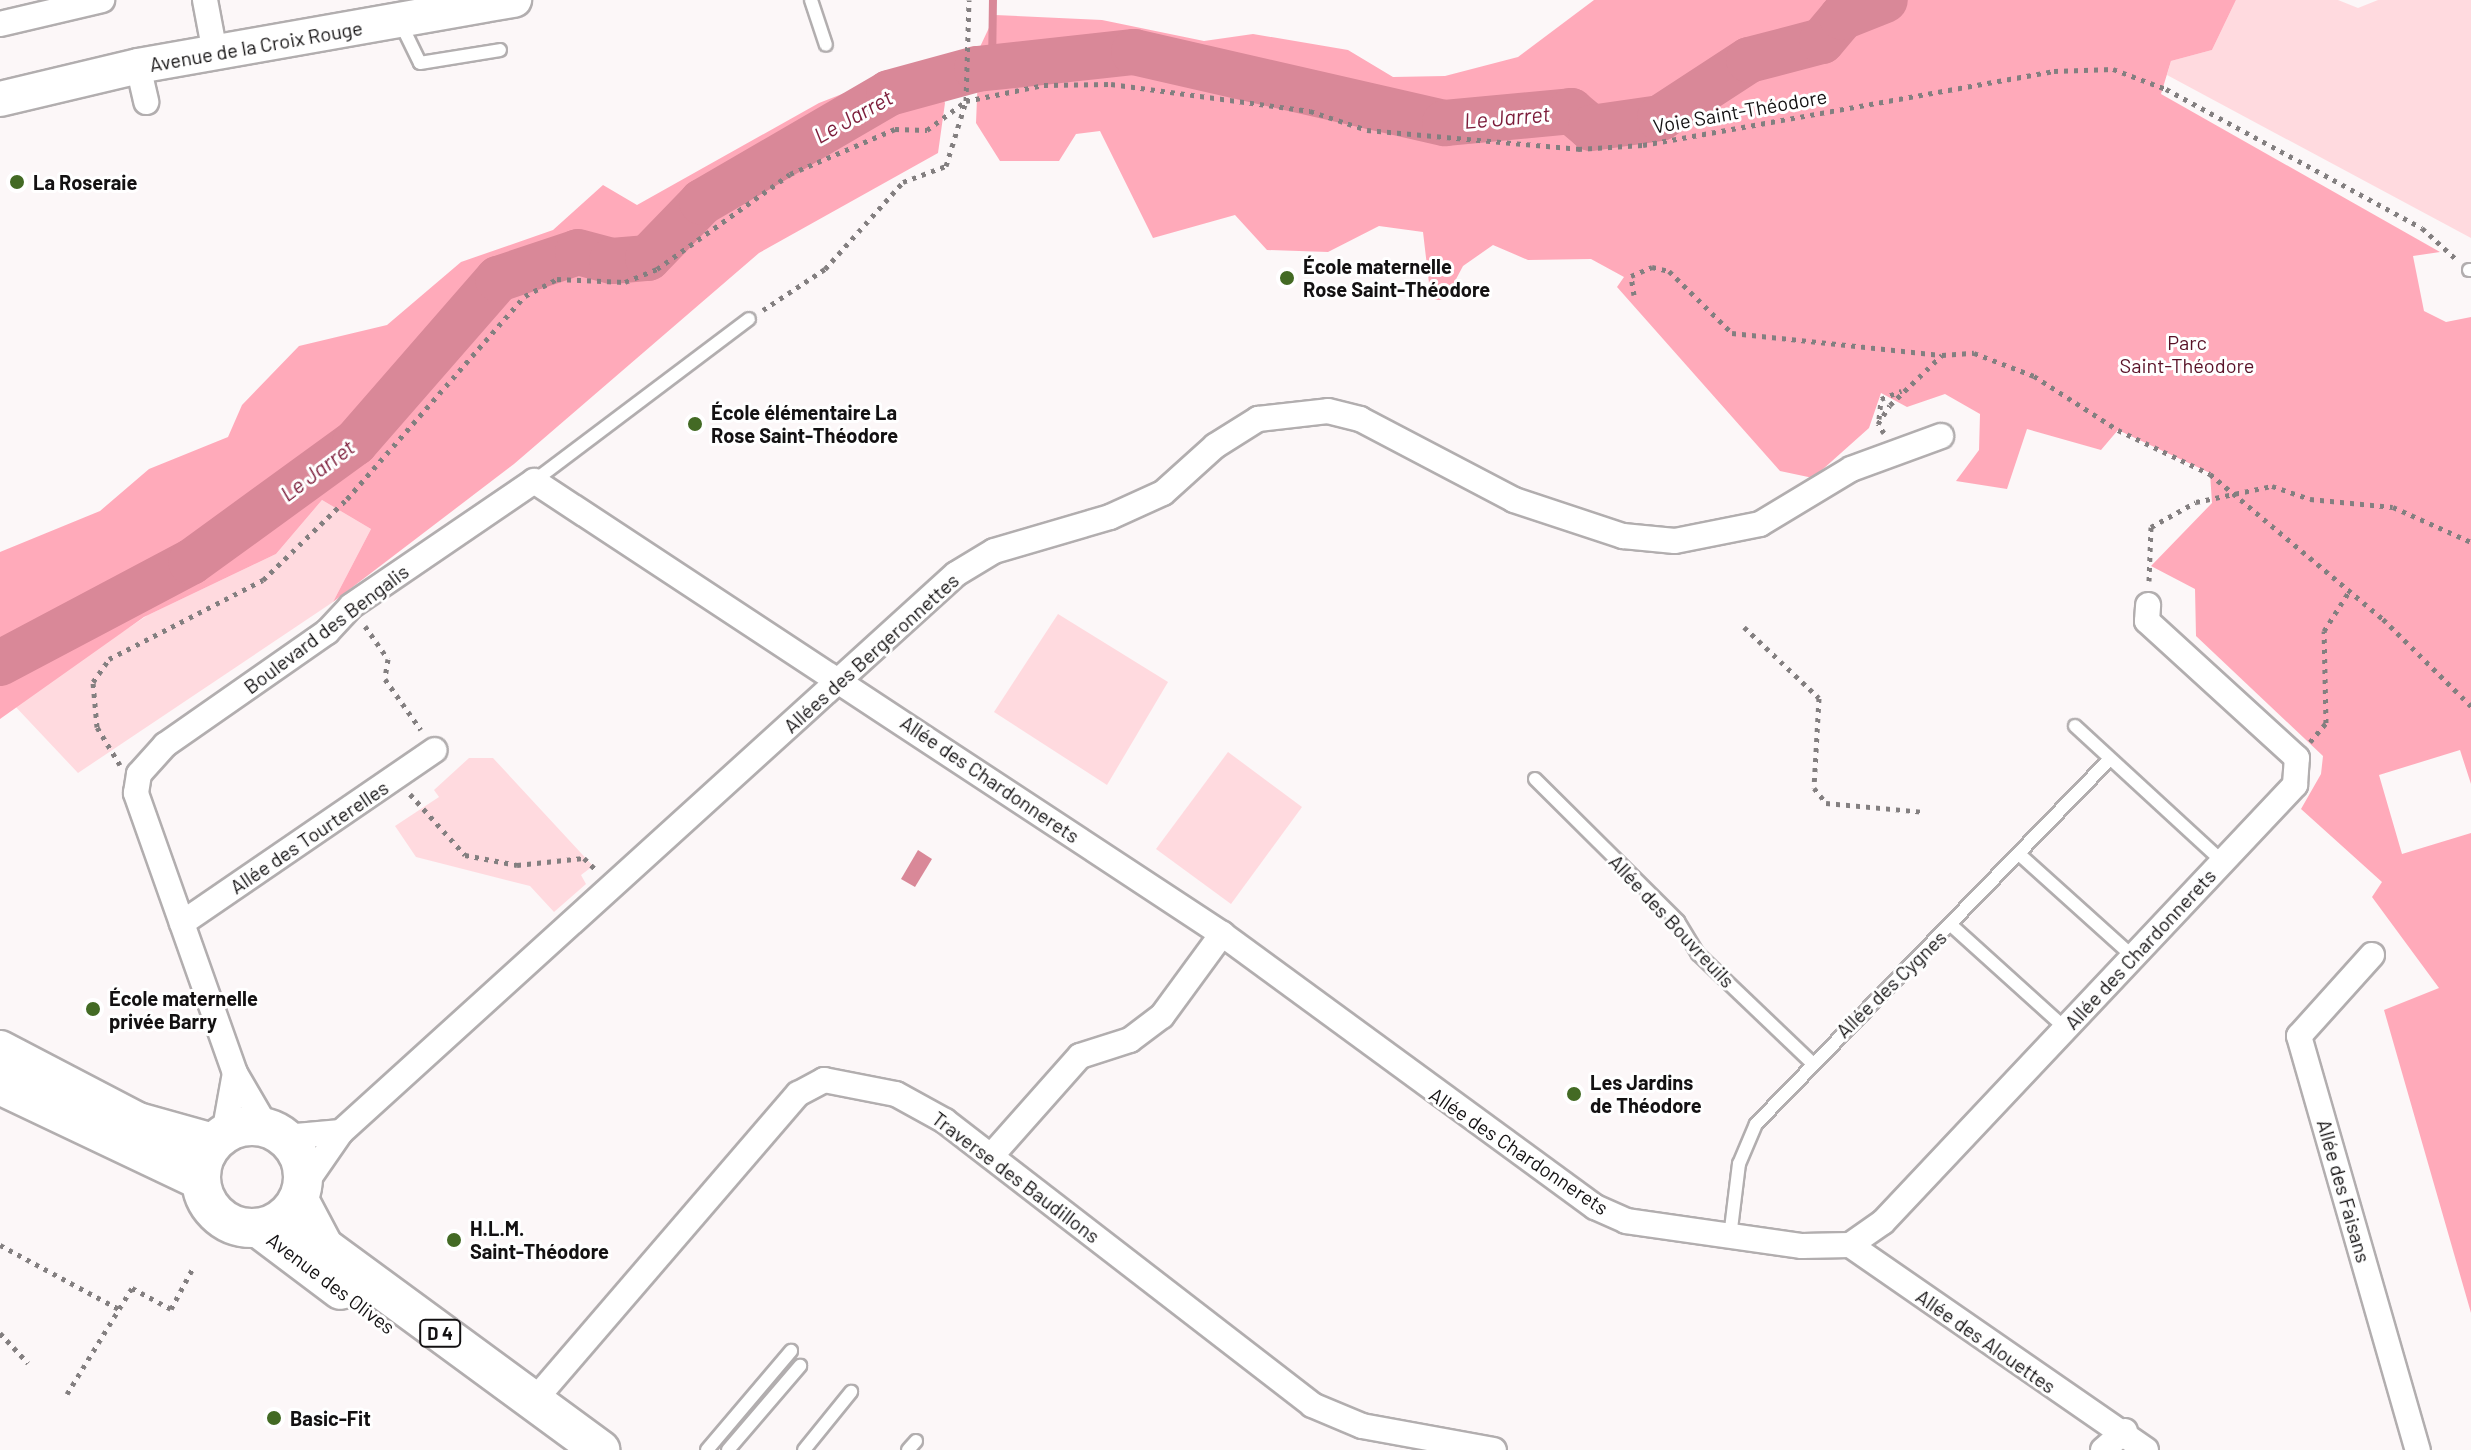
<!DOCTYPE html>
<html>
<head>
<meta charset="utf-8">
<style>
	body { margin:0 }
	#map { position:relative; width:2471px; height:1450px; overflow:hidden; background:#fcf7f8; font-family:Barlow,sans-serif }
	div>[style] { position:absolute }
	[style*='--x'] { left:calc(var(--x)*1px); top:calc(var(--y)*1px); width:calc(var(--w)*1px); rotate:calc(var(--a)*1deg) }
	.green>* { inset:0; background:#ffdadf }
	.forest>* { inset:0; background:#ffaaba }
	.water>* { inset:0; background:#d98898 }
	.stream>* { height:8px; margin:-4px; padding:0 4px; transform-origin:4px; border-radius:4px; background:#d98898 }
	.river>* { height:46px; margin:-23px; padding:0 23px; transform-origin:23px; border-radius:23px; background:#d98898 }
	.path>* { height:5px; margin-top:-2.5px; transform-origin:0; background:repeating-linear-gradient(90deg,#837f80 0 4px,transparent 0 10px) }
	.roads { filter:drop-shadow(2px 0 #b2aeaf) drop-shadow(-2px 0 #b2aeaf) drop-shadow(0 2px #b2aeaf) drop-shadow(0 -2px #b2aeaf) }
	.lane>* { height:12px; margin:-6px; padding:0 6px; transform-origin:6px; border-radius:6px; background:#fff }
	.street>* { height:24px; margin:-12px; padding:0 12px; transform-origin:12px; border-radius:12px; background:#fff }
	.secondary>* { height:34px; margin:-17px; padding:0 17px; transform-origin:17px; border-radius:17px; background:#fff }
	.primary>* { height:38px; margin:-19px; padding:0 19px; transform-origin:19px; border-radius:19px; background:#fff }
	.primary>.ring { margin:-19px; padding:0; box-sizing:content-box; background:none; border:38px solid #fff; border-radius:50% }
	.dots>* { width:22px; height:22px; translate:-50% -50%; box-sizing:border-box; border:4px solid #fff; border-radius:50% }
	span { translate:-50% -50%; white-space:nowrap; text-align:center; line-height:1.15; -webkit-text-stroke:6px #fff; paint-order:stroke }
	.shield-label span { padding:2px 6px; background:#fff; border:2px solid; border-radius:6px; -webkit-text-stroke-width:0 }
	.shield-label { font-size:18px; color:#131112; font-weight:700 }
	.street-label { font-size:20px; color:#131112 }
	.poi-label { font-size:20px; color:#131112; font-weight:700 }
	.left { translate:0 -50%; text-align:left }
	.park-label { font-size:20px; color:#591127 }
	.water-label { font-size:22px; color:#7c1c3a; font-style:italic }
</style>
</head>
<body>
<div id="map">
	<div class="green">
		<div style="clip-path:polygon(2236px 0,2338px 0,2358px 8px,2378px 0,2471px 0,2471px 238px,2167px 75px,2171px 61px,2212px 50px)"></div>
		<div style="clip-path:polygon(322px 500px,371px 529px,333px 602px,78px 773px,13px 704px,148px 615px,276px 554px)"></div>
		<div style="clip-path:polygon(1058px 614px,1168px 682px,1107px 785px,994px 712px)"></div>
		<div style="clip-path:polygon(1228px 752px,1302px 807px,1231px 904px,1156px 849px)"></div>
		<div style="clip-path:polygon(469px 758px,493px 758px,593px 866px,581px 875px,586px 884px,554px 912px,530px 886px,416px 857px,395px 826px,439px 797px,434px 790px)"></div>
	</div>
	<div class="forest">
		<div style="clip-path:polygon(1594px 0,2236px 0,2212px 50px,2171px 61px,2161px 94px,2440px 252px,2413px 256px,2424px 311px,2446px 322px,2471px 317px,2471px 784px,2460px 750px,2379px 775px,2402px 854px,2471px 833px,2471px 1313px,2384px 1010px,2439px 988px,2372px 897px,2382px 882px,2301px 809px,2321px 774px,2323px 756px,2196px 636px,2195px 589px,2151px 566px,2212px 503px,2210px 473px,2118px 430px,2101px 450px,2027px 429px,2007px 489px,1956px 481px,1979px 450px,1980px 414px,1945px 394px,1907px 407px,1881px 393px,1869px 428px,1813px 478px,1780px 471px,1617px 287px,1624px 277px,1591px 259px,1528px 260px,1493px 245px,1463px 266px,1445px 300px,1431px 300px,1423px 232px,1379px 226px,1328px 252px,1267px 250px,1235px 215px,1153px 238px,1100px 131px,1076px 134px,1059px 161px,1000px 161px,976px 123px,979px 49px,995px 15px,1102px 20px,1204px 41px,1253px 34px,1348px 50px,1393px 77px,1445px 76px,1518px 57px)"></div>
		<div style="clip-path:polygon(929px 60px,945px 103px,938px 153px,759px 253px,514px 464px,333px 602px,371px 529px,322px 500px,276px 554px,144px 617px,0 719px,0 552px,100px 511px,149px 469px,228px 437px,242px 405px,299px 346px,387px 325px,461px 262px,553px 230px,603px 185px,637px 205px,819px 103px)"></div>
	</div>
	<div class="water">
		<div style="clip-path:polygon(918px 850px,932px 859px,915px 887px,901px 879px)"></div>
	</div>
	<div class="stream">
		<div style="--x:992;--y:69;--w:69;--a:-89.2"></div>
	</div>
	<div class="river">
		<div style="--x:0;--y:663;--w:216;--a:-27.9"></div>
		<div style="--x:191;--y:562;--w:203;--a:-36"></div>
		<div style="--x:355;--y:443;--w:218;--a:-48.9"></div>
		<div style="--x:498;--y:279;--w:84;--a:-18.6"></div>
		<div style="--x:578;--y:252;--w:35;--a:15"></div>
		<div style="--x:612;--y:261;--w:36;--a:-5"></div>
		<div style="--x:648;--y:258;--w:78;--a:-46"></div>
		<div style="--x:702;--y:202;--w:216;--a:-30.2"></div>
		<div style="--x:889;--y:93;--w:91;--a:-15.3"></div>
		<div style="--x:977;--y:69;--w:158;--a:-6.2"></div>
		<div style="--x:1134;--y:52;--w:319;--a:12.9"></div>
		<div style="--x:1445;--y:123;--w:127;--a:-5.4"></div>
		<div style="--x:1571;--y:111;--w:26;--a:40"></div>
		<div style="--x:1591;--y:128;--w:70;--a:-8.2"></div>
		<div style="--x:1660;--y:118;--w:106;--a:-33.1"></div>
		<div style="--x:1749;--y:60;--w:75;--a:-14.6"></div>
		<div style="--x:1822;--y:41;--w:31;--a:-50"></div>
		<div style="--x:1842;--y:17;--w:46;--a:-21.6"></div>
	</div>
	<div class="path">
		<div style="--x:966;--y:101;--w:80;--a:-11.6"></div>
		<div style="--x:1044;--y:85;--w:67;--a:-0.9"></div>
		<div style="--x:1111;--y:84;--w:201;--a:7.7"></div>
		<div style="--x:1310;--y:111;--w:60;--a:18.4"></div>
		<div style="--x:1367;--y:130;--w:212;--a:5.1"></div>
		<div style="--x:1578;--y:149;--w:65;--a:-3.5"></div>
		<div style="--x:1643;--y:145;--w:418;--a:-10.2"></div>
		<div style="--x:2054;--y:71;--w:59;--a:-1.9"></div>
		<div style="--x:2113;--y:69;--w:57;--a:20.7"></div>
		<div style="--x:2166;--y:89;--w:291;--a:28.5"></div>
		<div style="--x:2422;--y:228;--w:46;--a:42.4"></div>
		<div style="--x:1634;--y:295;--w:19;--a:-99"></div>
		<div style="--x:1631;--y:276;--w:23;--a:-23"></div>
		<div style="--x:1652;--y:267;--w:17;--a:13"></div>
		<div style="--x:1669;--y:271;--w:88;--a:44.5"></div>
		<div style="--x:1732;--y:333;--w:210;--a:6"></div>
		<div style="--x:763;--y:310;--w:74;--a:-33.5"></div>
		<div style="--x:825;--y:269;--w:117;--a:-48.1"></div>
		<div style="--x:903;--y:182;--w:46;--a:-20.4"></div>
		<div style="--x:946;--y:166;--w:68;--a:-72.9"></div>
		<div style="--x:966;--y:101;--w:101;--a:-88.3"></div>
		<div style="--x:1879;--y:419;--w:20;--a:-84"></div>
		<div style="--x:1881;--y:399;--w:22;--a:-22"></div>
		<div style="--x:1884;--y:433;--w:11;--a:-124"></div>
		<div style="--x:1878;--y:424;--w:22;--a:-58"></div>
		<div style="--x:1890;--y:405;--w:72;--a:-43.9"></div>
		<div style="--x:1942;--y:355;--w:32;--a:-4"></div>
		<div style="--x:1974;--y:353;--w:64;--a:21"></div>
		<div style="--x:2034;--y:376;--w:100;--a:32.7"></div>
		<div style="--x:2118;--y:430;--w:102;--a:25.6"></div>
		<div style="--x:2210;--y:474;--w:226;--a:40"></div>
		<div style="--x:2383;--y:619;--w:124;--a:44.7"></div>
		<div style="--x:2149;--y:581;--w:54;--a:-87.9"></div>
		<div style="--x:2151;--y:527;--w:51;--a:-29.1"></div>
		<div style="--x:2196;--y:502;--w:78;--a:-11.9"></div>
		<div style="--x:2272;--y:486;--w:40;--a:18.9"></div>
		<div style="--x:2310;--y:499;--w:83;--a:5.5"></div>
		<div style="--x:2393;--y:507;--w:85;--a:24.2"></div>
		<div style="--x:365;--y:626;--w:40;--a:55.1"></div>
		<div style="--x:388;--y:659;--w:20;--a:99"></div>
		<div style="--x:385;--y:679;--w:62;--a:54.8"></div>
		<div style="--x:1744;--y:627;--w:103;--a:43.4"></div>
		<div style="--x:1819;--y:698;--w:90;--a:93.2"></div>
		<div style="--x:1814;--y:788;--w:19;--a:51"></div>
		<div style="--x:1826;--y:803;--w:98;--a:5.2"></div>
		<div style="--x:2310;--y:742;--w:25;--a:-50"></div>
		<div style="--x:2326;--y:723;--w:92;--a:-91.2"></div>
		<div style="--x:2324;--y:631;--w:49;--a:-57.6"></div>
		<div style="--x:120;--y:765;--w:44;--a:-121.2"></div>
		<div style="--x:97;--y:727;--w:45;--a:-95.1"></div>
		<div style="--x:93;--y:682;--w:28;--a:-55"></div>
		<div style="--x:109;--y:659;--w:173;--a:-27.2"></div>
		<div style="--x:263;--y:580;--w:117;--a:-44"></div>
		<div style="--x:347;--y:499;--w:270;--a:-48.8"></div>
		<div style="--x:525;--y:296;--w:36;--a:-28"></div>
		<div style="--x:557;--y:279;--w:68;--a:2.5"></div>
		<div style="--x:625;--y:282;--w:35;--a:-22"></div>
		<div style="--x:657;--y:269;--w:163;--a:-35.5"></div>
		<div style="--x:790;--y:174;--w:114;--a:-23.2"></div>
		<div style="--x:895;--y:129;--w:32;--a:2"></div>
		<div style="--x:927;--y:130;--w:49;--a:-36.6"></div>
		<div style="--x:410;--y:794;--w:82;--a:48"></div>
		<div style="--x:465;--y:855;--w:53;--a:10.9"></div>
		<div style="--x:517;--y:865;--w:67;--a:-6"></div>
		<div style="--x:584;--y:858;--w:16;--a:45"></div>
		<div style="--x:0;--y:1245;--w:135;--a:28.3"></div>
		<div style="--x:0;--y:1333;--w:41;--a:47"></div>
		<div style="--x:67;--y:1394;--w:124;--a:-58.5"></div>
		<div style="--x:132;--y:1288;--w:44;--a:28.3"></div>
		<div style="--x:171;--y:1309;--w:47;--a:-61.8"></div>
	</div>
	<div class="roads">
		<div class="lane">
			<div style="--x:811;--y:0;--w:47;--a:71.6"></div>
			<div style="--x:401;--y:24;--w:43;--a:64"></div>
			<div style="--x:420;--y:63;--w:81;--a:-9.2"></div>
			<div style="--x:2469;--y:270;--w:2;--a:0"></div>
			<div style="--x:534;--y:481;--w:269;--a:-37"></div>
			<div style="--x:2075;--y:726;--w:200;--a:42.6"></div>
			<div style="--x:1535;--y:779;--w:202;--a:44.8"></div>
			<div style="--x:1678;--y:921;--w:39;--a:59"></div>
			<div style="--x:1698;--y:954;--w:156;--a:43.7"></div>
			<div style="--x:2019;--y:854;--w:151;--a:42"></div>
			<div style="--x:1951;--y:925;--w:155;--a:42.1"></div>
			<div style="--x:1730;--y:1237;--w:74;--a:-83"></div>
			<div style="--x:1739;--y:1164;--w:43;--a:-67"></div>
			<div style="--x:1756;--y:1124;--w:507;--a:-45.88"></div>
			<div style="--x:707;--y:1450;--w:130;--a:-49.7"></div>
			<div style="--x:728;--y:1450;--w:111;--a:-49.4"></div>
			<div style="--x:804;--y:1450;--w:75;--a:-51"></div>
			<div style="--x:908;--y:1450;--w:12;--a:-48"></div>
		</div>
		<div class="street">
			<div style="--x:205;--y:0;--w:54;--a:79.3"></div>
			<div style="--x:0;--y:24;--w:105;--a:-13.2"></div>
			<div style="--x:138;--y:66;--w:37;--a:77"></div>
			<div style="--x:182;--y:923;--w:306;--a:-34.4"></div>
			<div style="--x:2372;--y:955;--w:109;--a:132"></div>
			<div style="--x:2299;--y:1036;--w:431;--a:74"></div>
			<div style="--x:267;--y:1128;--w:64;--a:-120.2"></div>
			<div style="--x:235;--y:1073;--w:297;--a:-109.5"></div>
			<div style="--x:136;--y:793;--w:19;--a:-81"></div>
			<div style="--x:139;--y:774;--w:39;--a:-48"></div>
			<div style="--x:165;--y:745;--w:198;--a:-34.9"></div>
			<div style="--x:327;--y:632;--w:35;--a:-47"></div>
			<div style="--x:351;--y:606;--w:222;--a:-34.3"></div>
			<div style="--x:534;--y:481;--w:824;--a:33.36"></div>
			<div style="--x:1222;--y:934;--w:462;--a:36.2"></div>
			<div style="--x:1595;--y:1207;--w:34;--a:24"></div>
			<div style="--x:1626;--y:1221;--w:178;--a:8.1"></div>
			<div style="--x:1802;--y:1246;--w:48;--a:-1.2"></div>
			<div style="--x:1850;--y:1245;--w:40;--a:-34.9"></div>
			<div style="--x:1883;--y:1222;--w:601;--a:-46.69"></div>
			<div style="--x:2295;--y:785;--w:27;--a:-86"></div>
			<div style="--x:2297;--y:758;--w:203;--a:-137.6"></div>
			<div style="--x:2147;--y:621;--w:16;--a:-86"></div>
			<div style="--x:224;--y:1134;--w:62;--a:-79.8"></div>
			<div style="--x:285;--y:1137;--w:56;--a:-5.1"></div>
			<div style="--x:992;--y:1155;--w:132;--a:-48.4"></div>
			<div style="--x:1080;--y:1056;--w:52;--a:-17.7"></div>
			<div style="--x:1130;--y:1040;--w:40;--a:-37"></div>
			<div style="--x:1162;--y:1016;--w:102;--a:-53.8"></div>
			<div style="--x:303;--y:1187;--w:67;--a:-55.4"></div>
			<div style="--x:341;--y:1132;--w:830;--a:-42.22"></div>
			<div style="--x:956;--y:574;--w:44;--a:-31.2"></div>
			<div style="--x:994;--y:551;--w:121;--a:-16.3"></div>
			<div style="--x:1110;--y:517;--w:58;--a:-24.4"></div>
			<div style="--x:1163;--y:493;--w:70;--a:-42.1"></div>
			<div style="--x:1215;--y:446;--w:51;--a:-32.1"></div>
			<div style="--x:1258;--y:419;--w:70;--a:-6.5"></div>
			<div style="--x:1328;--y:411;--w:33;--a:14"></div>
			<div style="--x:1360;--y:419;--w:174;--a:27.7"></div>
			<div style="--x:1514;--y:500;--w:115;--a:18.3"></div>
			<div style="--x:1623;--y:536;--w:52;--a:5.5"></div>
			<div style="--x:1675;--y:541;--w:87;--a:-11.3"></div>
			<div style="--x:1760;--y:524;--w:106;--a:-31.1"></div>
			<div style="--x:1851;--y:469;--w:96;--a:-20.1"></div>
			<div style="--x:1850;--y:1245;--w:360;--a:34.7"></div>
			<div style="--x:532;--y:1403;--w:408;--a:-49.3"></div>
			<div style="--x:798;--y:1094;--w:30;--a:-28"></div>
			<div style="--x:824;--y:1080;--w:73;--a:11"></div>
			<div style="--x:896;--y:1094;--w:56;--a:28.9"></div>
			<div style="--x:945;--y:1121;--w:464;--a:37.7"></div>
			<div style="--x:1312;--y:1405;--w:54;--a:22.8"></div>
			<div style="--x:1362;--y:1426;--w:134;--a:10.3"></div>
			<div style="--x:2103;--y:1450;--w:29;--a:-41"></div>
		</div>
		<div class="secondary">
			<div style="--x:0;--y:99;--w:142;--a:-13.4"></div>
			<div style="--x:138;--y:66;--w:382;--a:-10"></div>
		</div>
		<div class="primary">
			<div style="--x:0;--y:1050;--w:156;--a:27.6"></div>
			<div style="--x:138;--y:1122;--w:78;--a:15.6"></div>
			<div style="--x:0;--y:1085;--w:221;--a:25.4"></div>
			<div class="ring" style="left:201px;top:1126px;width:64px;height:64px"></div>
			<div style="--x:299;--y:1200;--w:53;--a:62"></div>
			<div style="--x:324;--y:1247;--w:343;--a:36.3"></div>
			<div style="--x:260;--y:1229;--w:101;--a:37"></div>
		</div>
	</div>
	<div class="dots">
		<div style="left:17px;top:182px;background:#436a24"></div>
		<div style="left:1287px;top:278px;background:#436a24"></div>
		<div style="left:695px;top:424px;background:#436a24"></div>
		<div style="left:93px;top:1009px;background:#436a24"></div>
		<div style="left:1574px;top:1094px;background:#436a24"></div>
		<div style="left:454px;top:1240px;background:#436a24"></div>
		<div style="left:274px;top:1418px;background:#436a24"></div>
	</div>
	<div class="shield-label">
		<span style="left:440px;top:1333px">D 4</span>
	</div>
	<div class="street-label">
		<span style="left:256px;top:46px;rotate:-10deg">Avenue de la Croix Rouge</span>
		<span style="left:1740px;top:111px;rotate:-10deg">Voie Saint-Théodore</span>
		<span style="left:326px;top:629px;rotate:-37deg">Boulevard des Bengalis</span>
		<span style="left:871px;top:653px;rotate:-42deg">Allées des Bergeronnettes</span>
		<span style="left:990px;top:779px;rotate:34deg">Allée des Chardonnerets</span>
		<span style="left:309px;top:837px;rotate:-34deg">Allée des Tourterelles</span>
		<span style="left:1672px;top:921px;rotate:47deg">Allée des Bouvreuils</span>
		<span style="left:2140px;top:949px;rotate:-47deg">Allée des Chardonnerets</span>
		<span style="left:1891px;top:984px;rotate:-44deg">Allée des Cygnes</span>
		<span style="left:1519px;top:1151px;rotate:34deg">Allée des Chardonnerets</span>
		<span style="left:1016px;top:1177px;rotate:37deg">Traverse des Baudillons</span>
		<span style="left:2344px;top:1191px;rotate:74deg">Allée des Faisans</span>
		<span style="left:331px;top:1283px;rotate:37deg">Avenue des Olives</span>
		<span style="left:1986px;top:1341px;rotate:35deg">Allée des Alouettes</span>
	</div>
	<div class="poi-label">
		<span class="left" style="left:33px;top:182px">La Roseraie</span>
		<span class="left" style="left:1303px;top:278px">École maternelle<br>Rose Saint-Théodore</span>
		<span class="left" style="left:711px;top:424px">École élémentaire La<br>Rose Saint-Théodore</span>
		<span class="left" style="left:109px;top:1010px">École maternelle<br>privée Barry</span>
		<span class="left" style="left:1590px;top:1094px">Les Jardins<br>de Théodore</span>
		<span class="left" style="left:470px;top:1240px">H.L.M.<br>Saint-Théodore</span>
		<span class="left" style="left:290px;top:1418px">Basic-Fit</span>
	</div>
	<div class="park-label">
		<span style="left:2187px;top:354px">Parc<br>Saint-Théodore</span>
	</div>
	<div class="water-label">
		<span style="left:853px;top:116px;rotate:-29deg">Le Jarret</span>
		<span style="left:1507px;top:117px;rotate:-5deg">Le Jarret</span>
		<span style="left:317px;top:470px;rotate:-37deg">Le Jarret</span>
	</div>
</div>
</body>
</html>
